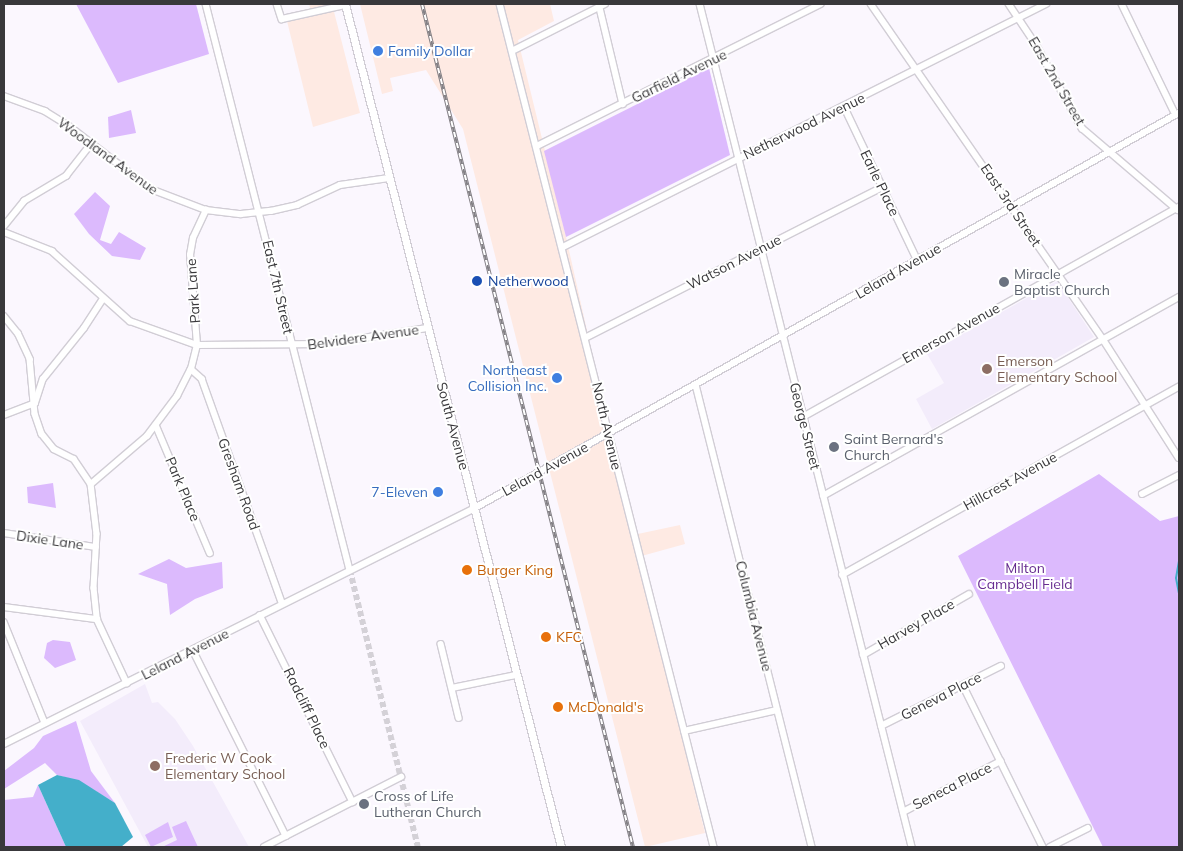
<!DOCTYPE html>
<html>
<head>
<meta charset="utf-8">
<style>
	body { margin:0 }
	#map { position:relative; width:1183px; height:851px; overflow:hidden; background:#fbf7fe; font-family:Mulish,sans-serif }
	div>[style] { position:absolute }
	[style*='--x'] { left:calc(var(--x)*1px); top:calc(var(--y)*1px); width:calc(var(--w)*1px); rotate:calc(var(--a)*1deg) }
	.built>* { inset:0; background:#f3ecfb }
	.industrial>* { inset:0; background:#feeae3 }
	.green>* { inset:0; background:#dcbafd }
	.water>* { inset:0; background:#44afca }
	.stream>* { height:2px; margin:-1px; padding:0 1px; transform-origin:1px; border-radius:1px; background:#44afca }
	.minor-tunnel>* { height:5.5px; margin-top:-2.75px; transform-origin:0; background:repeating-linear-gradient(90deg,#d4d1d7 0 5.5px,transparent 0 8.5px) }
	.roads { filter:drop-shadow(1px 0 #d1cdd5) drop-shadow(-1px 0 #d1cdd5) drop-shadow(0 1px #d1cdd5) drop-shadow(0 -1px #d1cdd5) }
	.minor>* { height:5.5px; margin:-2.75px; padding:0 2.75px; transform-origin:2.75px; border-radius:2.75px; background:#fff }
	.major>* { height:7px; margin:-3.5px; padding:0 3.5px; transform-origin:3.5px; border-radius:3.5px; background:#fff }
	.rail>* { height:4px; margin-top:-2px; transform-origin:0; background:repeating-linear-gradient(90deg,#fff 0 5.5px,#838085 0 11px); box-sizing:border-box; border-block:1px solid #838085 }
	.dots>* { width:14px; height:14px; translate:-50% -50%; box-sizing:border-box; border:2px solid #fff; border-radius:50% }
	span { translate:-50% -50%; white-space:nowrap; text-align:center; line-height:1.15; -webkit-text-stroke:4px #fff; paint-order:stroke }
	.shop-label { font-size:14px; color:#366cbe }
	.left { translate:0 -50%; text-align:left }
	.right { translate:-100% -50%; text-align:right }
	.street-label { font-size:14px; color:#39383b }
	.worship-label { font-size:14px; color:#5b616d }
	.transit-label { font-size:14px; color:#164399 }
	.education-label { font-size:14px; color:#785e54 }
	.park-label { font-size:14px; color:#672d90 }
	.food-label { font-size:14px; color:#c56008 }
	.frame { position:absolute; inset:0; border:5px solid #39383b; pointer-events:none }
</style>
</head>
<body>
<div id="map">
	<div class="built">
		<div style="clip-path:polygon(1057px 281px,1094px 337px,932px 429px,916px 399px,944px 383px,927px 354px)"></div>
		<div style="clip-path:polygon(145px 684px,152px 703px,158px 702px,175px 719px,193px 746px,249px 847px,148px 847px,80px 721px)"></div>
	</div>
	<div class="industrial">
		<div style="clip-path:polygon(309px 4px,332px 4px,360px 113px,313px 127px,286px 17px,311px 11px)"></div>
		<div style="clip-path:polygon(360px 4px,550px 4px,554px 21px,518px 40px,566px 237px,633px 535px,680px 525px,685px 544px,638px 557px,705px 833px,645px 847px,463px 129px,426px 70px,390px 78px,393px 91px,382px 94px)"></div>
	</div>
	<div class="green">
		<div style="clip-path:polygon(76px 4px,196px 4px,209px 54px,118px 83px)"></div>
		<div style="clip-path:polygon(709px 68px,730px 155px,566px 237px,544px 151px)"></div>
		<div style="clip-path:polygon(131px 110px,136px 133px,109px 138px,108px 117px)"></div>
		<div style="clip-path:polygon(95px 192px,110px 206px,100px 240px,111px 244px,119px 232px,146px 248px,140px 260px,112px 256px,89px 234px,74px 214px)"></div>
		<div style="clip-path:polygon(1099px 474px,1160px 521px,1179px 516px,1179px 847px,1103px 847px,958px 556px)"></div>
		<div style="clip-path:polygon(53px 483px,56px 508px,28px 503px,27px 487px)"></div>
		<div style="clip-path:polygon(169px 559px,186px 568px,222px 562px,223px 588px,195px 599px,170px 615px,167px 584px,138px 574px)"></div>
		<div style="clip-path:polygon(53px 640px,70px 642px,76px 660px,55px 668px,44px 658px,47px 643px)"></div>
		<div style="clip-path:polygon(76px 721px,91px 771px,115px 803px,79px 781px,57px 775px,45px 763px,4px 789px,4px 771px,34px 748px,43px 736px)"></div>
		<div style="clip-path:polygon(38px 785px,66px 847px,4px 847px,4px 800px,33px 797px)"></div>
		<div style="clip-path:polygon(186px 821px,198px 847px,162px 847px,177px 840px,172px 827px)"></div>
		<div style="clip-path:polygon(168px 822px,173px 837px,151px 847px,145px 835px)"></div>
	</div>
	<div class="water">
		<div style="clip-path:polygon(57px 775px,79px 780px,115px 803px,133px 837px,121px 847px,66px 847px,38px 785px)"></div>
	</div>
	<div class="stream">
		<div style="--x:1179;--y:561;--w:17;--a:100"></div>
		<div style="--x:1176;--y:578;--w:15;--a:79"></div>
	</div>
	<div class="minor-tunnel">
		<div style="--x:350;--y:570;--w:285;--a:76.2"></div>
	</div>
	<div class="roads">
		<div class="minor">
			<div style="--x:206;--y:4;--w:584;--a:75.73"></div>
			<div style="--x:277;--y:4;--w:16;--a:72"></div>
			<div style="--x:282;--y:19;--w:65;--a:-12.5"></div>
			<div style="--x:500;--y:4;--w:870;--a:75.76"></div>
			<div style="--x:599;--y:4;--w:103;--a:76.5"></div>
			<div style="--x:700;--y:4;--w:869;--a:75.88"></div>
			<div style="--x:871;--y:4;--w:407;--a:55.3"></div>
			<div style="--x:1103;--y:339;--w:141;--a:57.4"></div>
			<div style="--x:1009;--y:4;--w:50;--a:56.3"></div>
			<div style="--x:1037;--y:46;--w:94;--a:61.2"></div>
			<div style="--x:1082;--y:128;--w:126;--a:40.5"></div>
			<div style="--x:1122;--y:4;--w:123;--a:64.1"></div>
			<div style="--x:512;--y:51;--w:104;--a:-26.8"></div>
			<div style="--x:4;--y:96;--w:44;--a:20.1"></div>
			<div style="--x:45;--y:111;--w:28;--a:32"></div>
			<div style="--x:69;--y:126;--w:103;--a:37.5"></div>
			<div style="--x:151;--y:189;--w:59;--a:20.9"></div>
			<div style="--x:206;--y:210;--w:35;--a:7"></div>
			<div style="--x:241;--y:214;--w:30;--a:-6"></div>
			<div style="--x:271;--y:211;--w:27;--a:-13"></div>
			<div style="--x:297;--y:205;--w:47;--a:-24.9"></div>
			<div style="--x:340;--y:185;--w:49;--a:-8.1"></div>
			<div style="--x:844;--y:106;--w:170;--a:64.5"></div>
			<div style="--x:537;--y:146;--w:317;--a:-26.6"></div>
			<div style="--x:4;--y:226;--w:32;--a:-51"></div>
			<div style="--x:24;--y:201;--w:49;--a:-30.8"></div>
			<div style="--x:66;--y:176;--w:39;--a:-52"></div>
			<div style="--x:4;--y:232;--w:52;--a:21.6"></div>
			<div style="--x:52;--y:251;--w:105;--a:41.9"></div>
			<div style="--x:130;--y:321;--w:71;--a:19.7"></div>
			<div style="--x:197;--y:345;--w:127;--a:-0.5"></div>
			<div style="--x:324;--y:344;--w:104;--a:-8.8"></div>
			<div style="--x:563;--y:247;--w:541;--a:-26.71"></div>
			<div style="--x:4;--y:316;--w:22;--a:51"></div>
			<div style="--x:18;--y:333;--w:29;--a:65"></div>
			<div style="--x:30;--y:359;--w:55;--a:84.8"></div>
			<div style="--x:35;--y:414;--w:21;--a:71"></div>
			<div style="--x:42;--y:434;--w:19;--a:51"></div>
			<div style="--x:54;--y:449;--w:22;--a:27"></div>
			<div style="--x:74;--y:459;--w:30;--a:56"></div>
			<div style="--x:91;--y:484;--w:50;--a:83.2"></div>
			<div style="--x:97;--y:534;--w:54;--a:93.2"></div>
			<div style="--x:94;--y:588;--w:31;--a:84"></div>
			<div style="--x:97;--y:619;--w:71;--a:64.9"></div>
			<div style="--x:585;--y:338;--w:333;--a:-26.9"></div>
			<div style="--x:191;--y:369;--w:15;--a:42"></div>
			<div style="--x:202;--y:379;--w:238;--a:70.3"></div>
			<div style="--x:696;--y:385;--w:476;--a:75.9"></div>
			<div style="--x:4;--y:415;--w:33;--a:-21"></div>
			<div style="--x:35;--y:403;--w:25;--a:-72"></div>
			<div style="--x:43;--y:379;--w:65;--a:-51.2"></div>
			<div style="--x:84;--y:328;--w:35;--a:-57"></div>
			<div style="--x:803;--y:417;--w:431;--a:-29.2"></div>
			<div style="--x:156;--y:425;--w:139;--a:67.1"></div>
			<div style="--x:91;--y:484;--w:74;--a:-40.6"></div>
			<div style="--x:147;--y:436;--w:50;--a:-53.1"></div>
			<div style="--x:177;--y:396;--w:30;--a:-63"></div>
			<div style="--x:191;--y:369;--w:25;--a:-76"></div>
			<div style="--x:197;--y:345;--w:90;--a:-94.4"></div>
			<div style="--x:190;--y:255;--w:17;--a:-80"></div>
			<div style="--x:193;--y:238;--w:31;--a:-65"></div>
			<div style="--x:1142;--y:494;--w:42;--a:-27.2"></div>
			<div style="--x:823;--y:496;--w:408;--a:-29.2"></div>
			<div style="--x:4;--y:533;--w:93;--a:8.7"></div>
			<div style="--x:842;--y:575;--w:386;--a:-29.2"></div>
			<div style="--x:4;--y:607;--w:94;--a:7.4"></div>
			<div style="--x:260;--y:615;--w:209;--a:63.6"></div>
			<div style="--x:4;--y:622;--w:109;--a:67.9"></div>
			<div style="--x:441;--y:644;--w:76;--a:76.3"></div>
			<div style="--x:193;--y:650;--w:208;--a:63.4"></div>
			<div style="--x:863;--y:655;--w:122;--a:-29.9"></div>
			<div style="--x:963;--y:685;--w:181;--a:63.7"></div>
			<div style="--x:452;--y:688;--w:65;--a:-11.5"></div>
			<div style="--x:881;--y:726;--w:134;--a:-26.6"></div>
			<div style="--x:684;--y:731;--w:95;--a:-12.7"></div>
			<div style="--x:4;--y:744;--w:527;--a:-26.61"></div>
			<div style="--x:475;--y:508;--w:807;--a:-29.3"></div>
			<div style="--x:903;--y:812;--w:110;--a:-27.5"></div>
			<div style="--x:264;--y:847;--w:154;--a:-27.1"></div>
			<div style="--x:1050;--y:847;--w:42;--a:-26.6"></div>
		</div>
		<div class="major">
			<div style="--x:345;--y:4;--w:870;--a:75.63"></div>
		</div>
	</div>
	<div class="rail">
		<div style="--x:422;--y:4;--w:869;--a:75.95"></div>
	</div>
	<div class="dots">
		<div style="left:378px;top:51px;background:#3f7fe0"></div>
		<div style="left:477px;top:281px;background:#1a4fb4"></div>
		<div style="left:1004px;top:282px;background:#6b7280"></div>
		<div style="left:987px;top:369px;background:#8d6e63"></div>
		<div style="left:557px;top:378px;background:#3f7fe0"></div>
		<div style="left:834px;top:447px;background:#6b7280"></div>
		<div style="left:438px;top:492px;background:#3f7fe0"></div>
		<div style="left:467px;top:570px;background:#e8710a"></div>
		<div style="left:546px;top:637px;background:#e8710a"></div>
		<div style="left:558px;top:707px;background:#e8710a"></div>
		<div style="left:155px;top:766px;background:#8d6e63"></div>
		<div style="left:364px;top:804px;background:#6b7280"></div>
	</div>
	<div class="shop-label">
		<span class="left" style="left:388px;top:51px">Family Dollar</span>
		<span class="right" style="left:547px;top:378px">Northeast<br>Collision Inc.</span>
		<span class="right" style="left:428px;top:492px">7-Eleven</span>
	</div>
	<div class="street-label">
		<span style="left:679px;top:76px;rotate:-26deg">Garfield Avenue</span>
		<span style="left:1057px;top:81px;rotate:60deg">East 2nd Street</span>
		<span style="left:804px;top:126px;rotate:-26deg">Netherwood Avenue</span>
		<span style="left:108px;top:156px;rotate:36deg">Woodland Avenue</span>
		<span style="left:880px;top:183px;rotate:64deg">Earle Place</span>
		<span style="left:1011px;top:205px;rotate:56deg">East 3rd Street</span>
		<span style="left:734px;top:262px;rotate:-27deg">Watson Avenue</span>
		<span style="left:898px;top:271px;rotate:-30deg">Leland Avenue</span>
		<span style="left:278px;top:287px;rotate:77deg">East 7th Street</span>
		<span style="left:193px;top:291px;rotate:-94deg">Park Lane</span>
		<span style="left:951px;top:333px;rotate:-29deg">Emerson Avenue</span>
		<span style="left:363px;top:337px;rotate:-8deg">Belvidere Avenue</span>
		<span style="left:453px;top:426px;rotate:75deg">South Avenue</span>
		<span style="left:607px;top:426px;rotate:77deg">North Avenue</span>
		<span style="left:805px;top:426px;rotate:76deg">George Street</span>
		<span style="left:545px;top:469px;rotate:-29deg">Leland Avenue</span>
		<span style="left:1010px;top:481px;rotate:-29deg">Hillcrest Avenue</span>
		<span style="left:239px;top:484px;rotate:70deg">Gresham Road</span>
		<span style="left:183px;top:489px;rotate:67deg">Park Place</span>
		<span style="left:50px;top:540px;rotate:8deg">Dixie Lane</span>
		<span style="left:754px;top:616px;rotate:76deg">Columbia Avenue</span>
		<span style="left:916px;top:624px;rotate:-30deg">Harvey Place</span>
		<span style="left:185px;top:654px;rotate:-27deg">Leland Avenue</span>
		<span style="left:941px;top:696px;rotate:-27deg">Geneva Place</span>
		<span style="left:307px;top:708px;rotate:64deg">Radcliff Place</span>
		<span style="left:952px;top:786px;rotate:-27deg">Seneca Place</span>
	</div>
	<div class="worship-label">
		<span class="left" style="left:1014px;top:282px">Miracle<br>Baptist Church</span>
		<span class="left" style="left:844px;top:447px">Saint Bernard's<br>Church</span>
		<span class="left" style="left:374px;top:804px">Cross of Life<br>Lutheran Church</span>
	</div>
	<div class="transit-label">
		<span class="left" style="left:488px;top:281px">Netherwood</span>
	</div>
	<div class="education-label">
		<span class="left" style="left:997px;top:369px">Emerson<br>Elementary School</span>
		<span class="left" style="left:165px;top:766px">Frederic W Cook<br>Elementary School</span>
	</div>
	<div class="park-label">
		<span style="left:1025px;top:576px">Milton<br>Campbell Field</span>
	</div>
	<div class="food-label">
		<span class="left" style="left:477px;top:570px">Burger King</span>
		<span class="left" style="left:556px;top:637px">KFC</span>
		<span class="left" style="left:568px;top:707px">McDonald's</span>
	</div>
	<div class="frame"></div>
</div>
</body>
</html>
